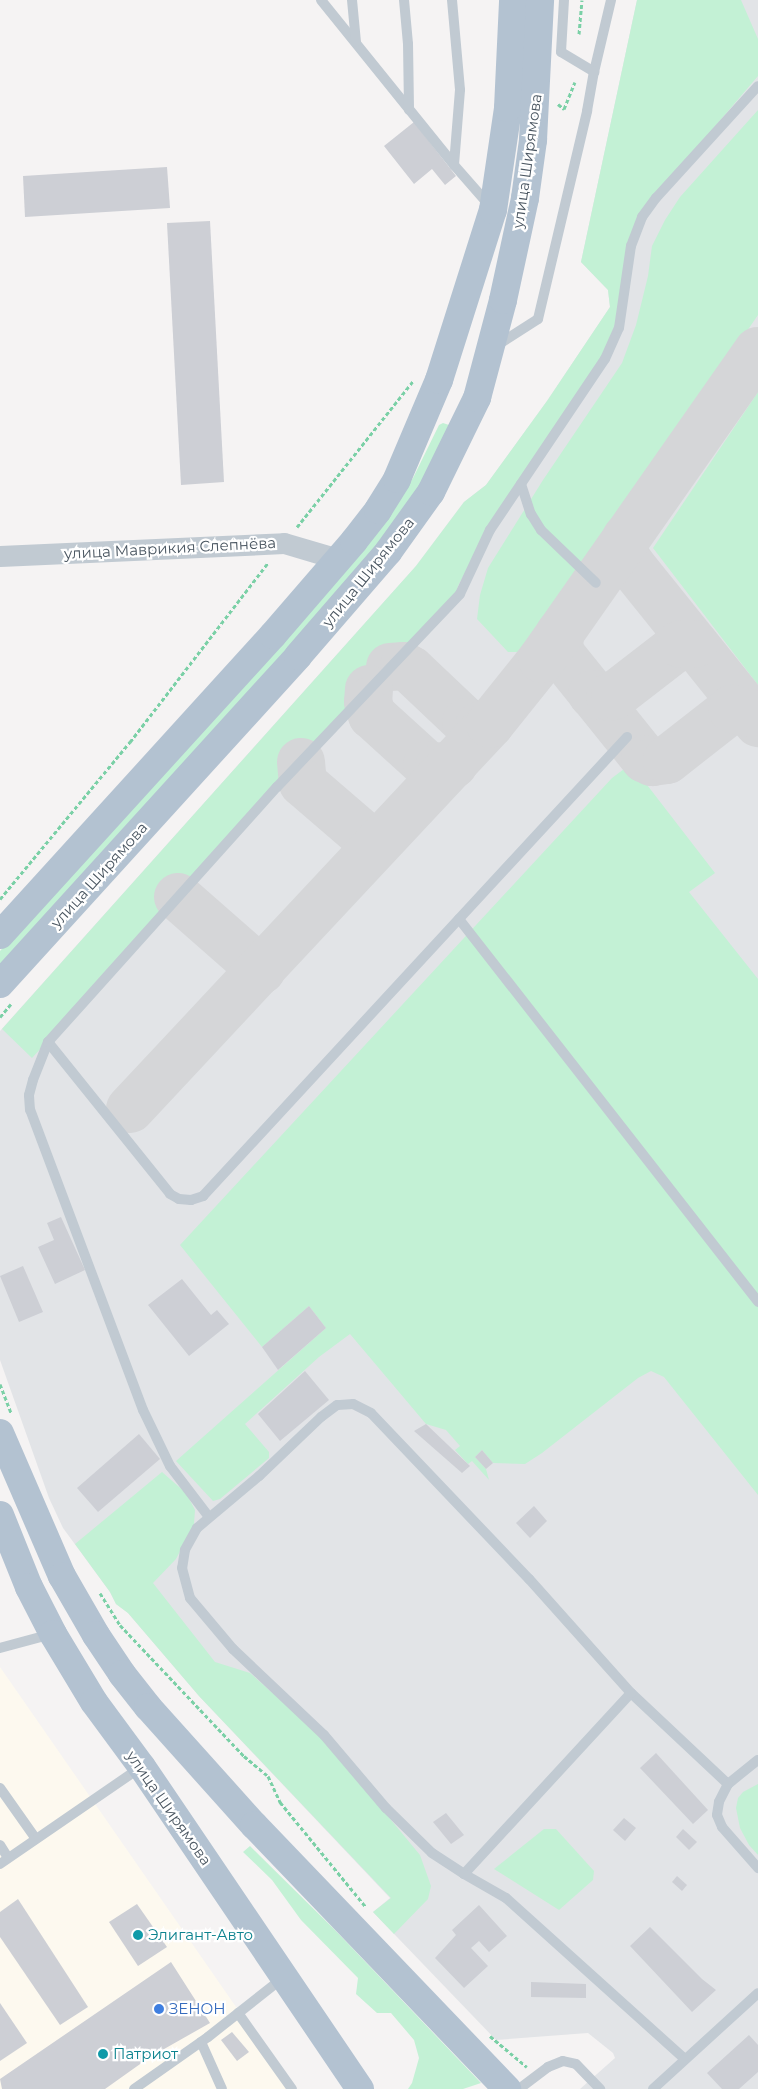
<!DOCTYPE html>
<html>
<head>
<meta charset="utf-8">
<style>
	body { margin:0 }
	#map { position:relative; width:758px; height:2089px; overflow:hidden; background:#f5f3f3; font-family:Montserrat,sans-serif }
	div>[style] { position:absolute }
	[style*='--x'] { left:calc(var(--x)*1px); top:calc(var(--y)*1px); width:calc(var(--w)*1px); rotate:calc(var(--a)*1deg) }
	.commercial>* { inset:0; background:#fdf9ef }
	.airport>* { inset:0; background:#e2e4e7 }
	.green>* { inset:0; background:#c3f1d5 }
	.taxiway>* { height:48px; margin:-24px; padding:0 24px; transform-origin:24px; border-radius:24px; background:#d5d6d8 }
	.building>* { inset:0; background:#cdcfd5 }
	.path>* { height:3px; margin-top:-1.5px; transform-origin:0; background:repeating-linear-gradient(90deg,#7ad0a6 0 4px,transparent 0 6.5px) }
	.lane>* { height:10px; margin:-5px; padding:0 5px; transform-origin:5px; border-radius:5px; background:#c1cad2 }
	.street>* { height:21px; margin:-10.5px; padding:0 10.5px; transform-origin:10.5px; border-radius:10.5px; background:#c1cad2 }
	.primary>* { height:28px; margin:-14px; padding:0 14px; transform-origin:14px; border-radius:14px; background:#b3c2d1 }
	.dots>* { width:14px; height:14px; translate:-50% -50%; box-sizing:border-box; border:2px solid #fff; border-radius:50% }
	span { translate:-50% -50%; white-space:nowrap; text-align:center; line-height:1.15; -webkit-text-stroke:4.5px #fff; paint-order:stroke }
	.street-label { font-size:15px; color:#4a5661 }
	.culture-label { font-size:15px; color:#0d838f }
	.left { translate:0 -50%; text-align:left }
	.shop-label { font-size:15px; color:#366cbe }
</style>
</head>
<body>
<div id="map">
	<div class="commercial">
		<div style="clip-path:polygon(0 1667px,293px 2089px,0 2089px)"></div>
	</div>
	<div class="airport">
		<div style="clip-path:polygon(637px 0,758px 0,758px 2089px,580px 2089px,615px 2058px,613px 2053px,588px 2033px,496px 2040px,373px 1912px,390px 1898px,199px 1696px,128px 1613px,116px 1604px,110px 1592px,63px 1528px,49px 1498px,0 1360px,0 1031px,416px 566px,464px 502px,486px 485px,547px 401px,610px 307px,608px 290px,581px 262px)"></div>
	</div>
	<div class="green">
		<div style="clip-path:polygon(637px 0,741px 0,758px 39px,758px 76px,641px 213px,617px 319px,603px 357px,473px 557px,458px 586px,455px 599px,32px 1058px,2px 1029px,416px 566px,464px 502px,486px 485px,547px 401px,610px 307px,608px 290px,581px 262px)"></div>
		<div style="clip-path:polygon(758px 110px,758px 315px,526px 652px,508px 652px,477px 619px,480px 595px,488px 568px,543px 480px,622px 363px,636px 325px,648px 276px,652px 246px,665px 220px,680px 197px)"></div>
		<div style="clip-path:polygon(758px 392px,758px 685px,653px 548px)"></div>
		<div style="clip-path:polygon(443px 423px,452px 426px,452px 430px,386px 543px,0 967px,0 951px,372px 536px,413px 478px,439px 425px)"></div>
		<div style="clip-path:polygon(634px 768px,715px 873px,689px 892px,758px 979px,758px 1495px,664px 1377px,651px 1371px,638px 1378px,542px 1453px,525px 1464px,493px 1463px,482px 1450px,475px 1457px,486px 1469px,489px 1480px,472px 1461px,468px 1464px,455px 1450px,460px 1446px,446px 1430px,426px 1424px,350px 1334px,319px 1357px,245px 1424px,269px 1452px,269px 1458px,220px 1499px,213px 1501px,176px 1461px,326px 1328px,309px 1306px,262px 1347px,180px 1245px,612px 778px,624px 769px)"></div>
		<div style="clip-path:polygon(162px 1472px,186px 1493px,195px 1510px,194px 1524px,176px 1559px,153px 1583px,215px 1662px,250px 1673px,324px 1739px,420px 1855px,431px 1886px,428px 1899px,394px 1934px,373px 1912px,391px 1898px,199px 1696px,128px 1613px,116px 1604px,110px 1592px,75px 1544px)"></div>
		<div style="clip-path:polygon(758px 1784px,758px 1855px,749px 1845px,740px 1828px,736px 1808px,738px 1798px,743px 1792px)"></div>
		<div style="clip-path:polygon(544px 1829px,556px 1829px,594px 1871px,593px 1880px,559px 1910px,494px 1869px)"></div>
		<div style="clip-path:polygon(250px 1846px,335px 1930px,481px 2083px,463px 2089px,408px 2089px,412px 2083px,419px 2058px,414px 2040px,391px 2013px,377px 2013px,356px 1994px,358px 1978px,301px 1920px,272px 1880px,243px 1852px)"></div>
	</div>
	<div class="taxiway">
		<div style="--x:626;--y:538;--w:9;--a:108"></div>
		<div style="--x:623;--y:547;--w:8;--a:76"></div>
		<div style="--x:625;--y:555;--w:12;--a:59"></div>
		<div style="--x:631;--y:565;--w:203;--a:51.2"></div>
		<div style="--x:560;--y:633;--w:19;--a:93"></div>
		<div style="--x:559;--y:652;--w:137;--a:51.2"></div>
		<div style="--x:645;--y:759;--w:8;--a:23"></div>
		<div style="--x:652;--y:762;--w:15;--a:-8"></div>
		<div style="--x:667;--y:760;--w:83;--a:-38.1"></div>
		<div style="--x:732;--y:709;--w:18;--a:13"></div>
		<div style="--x:390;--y:667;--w:14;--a:-4"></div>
		<div style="--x:404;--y:666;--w:8;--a:30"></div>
		<div style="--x:411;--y:670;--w:76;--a:43.4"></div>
		<div style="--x:466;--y:722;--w:14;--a:17"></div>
		<div style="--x:479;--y:726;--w:11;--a:-10"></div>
		<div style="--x:369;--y:689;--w:13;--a:94"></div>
		<div style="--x:368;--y:702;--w:14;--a:73"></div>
		<div style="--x:372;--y:715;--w:74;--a:42.3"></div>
		<div style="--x:427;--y:765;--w:12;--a:9"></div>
		<div style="--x:439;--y:767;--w:15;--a:-11"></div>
		<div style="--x:592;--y:694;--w:18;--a:9"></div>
		<div style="--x:610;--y:697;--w:5;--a:-22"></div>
		<div style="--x:615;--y:695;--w:83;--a:-37.7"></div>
		<div style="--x:681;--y:644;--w:13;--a:0"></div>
		<div style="--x:301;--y:762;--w:21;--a:85"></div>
		<div style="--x:303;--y:783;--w:95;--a:40.7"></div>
		<div style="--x:178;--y:897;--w:111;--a:41.3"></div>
		<div style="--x:130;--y:1109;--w:527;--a:-46.92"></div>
		<div style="--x:490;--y:724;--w:83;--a:-51.3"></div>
		<div style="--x:542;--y:659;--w:376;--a:-55"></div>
	</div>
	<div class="building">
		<div style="clip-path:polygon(414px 122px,456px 176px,445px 185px,432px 169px,414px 184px,384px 146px)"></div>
		<div style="clip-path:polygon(167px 167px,170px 208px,25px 217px,23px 176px)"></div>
		<div style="clip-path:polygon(210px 221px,224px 482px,181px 485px,167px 223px)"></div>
		<div style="clip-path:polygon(61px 1217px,85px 1270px,55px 1284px,38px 1247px,54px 1240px,47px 1223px)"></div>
		<div style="clip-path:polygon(23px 1266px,43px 1312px,19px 1322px,0 1276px)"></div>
		<div style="clip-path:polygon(182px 1279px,211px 1315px,217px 1310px,229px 1324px,189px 1356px,148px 1305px)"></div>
		<div style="clip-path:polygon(309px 1306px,326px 1328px,278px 1370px,262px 1347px)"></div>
		<div style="clip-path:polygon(305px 1371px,329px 1400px,280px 1441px,258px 1414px)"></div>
		<div style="clip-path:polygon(426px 1424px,470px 1466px,462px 1473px,414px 1431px)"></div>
		<div style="clip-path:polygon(139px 1434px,160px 1459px,98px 1512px,77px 1488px)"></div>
		<div style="clip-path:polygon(482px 1450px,493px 1463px,486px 1469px,475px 1457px)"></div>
		<div style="clip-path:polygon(534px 1506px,547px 1521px,530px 1538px,516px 1523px)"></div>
		<div style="clip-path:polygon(656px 1753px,708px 1810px,693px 1824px,640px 1768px)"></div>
		<div style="clip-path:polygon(446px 1813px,464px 1835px,451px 1844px,433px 1822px)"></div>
		<div style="clip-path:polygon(624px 1818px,636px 1828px,625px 1841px,613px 1830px)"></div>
		<div style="clip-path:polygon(683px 1829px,697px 1842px,689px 1850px,676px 1837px)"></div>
		<div style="clip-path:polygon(677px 1876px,687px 1885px,682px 1891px,672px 1882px)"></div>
		<div style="clip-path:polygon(18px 1899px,88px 2007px,60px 2025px,0 1937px,0 1912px)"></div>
		<div style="clip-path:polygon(137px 1904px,167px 1947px,138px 1966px,109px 1922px)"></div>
		<div style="clip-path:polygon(479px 1905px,507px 1936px,489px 1952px,479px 1941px,471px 1948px,488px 1966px,464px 1988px,435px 1958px,456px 1935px,452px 1930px)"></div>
		<div style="clip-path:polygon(650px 1927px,702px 1979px,716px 1990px,692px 2012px,630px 1946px)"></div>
		<div style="clip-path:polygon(171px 1962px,210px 2023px,150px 2057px,105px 2089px,2px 2089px,0 2079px)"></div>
		<div style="clip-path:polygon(531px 1982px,586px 1984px,586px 1998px,531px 1997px)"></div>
		<div style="clip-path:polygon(0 2003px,27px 2043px,0 2061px)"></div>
		<div style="clip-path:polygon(232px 2032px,249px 2052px,237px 2061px,221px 2040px)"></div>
		<div style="clip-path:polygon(749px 2035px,758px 2045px,758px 2072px,739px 2089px,722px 2089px,707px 2073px)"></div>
	</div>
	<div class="path">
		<div style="--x:579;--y:34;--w:34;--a:-85"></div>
		<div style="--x:558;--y:104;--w:8;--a:40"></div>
		<div style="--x:564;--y:109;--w:29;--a:-68"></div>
		<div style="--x:297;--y:527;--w:186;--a:-51.5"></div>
		<div style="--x:0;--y:899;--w:204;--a:-50.4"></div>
		<div style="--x:130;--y:742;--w:226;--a:-52.4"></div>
		<div style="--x:0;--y:1017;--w:17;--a:-50"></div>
		<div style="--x:0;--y:1384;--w:31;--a:69"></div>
		<div style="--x:100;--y:1593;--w:38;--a:58"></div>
		<div style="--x:120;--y:1625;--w:180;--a:46.6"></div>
		<div style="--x:244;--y:1756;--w:31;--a:40"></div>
		<div style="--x:268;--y:1776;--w:29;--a:65"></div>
		<div style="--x:280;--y:1802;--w:136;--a:50.7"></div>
		<div style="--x:490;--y:2036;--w:48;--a:40"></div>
	</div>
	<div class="lane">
		<div style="--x:321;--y:0;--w:212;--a:51.1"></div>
		<div style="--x:454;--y:165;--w:53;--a:48.8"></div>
		<div style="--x:352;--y:0;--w:42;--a:84.6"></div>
		<div style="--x:404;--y:0;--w:44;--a:84.8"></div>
		<div style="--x:408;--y:44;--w:66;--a:89.1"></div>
		<div style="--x:452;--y:0;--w:90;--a:84.9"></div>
		<div style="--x:460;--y:90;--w:75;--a:94.6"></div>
		<div style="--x:564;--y:0;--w:52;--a:93.3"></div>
		<div style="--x:561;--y:52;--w:39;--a:31"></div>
		<div style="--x:594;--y:72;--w:74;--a:-76.7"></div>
		<div style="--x:496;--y:346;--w:50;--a:-32.7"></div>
		<div style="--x:538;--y:319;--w:214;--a:-76.7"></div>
		<div style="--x:587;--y:111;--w:40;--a:-80"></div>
		<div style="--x:521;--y:484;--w:32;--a:72"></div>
		<div style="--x:531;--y:514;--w:19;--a:58"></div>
		<div style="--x:541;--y:530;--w:76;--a:43.9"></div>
		<div style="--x:459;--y:919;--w:486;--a:52"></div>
		<div style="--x:48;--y:1042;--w:195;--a:51.2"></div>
		<div style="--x:170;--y:1194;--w:10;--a:29"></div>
		<div style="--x:179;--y:1199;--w:12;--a:5"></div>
		<div style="--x:191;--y:1200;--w:13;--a:-18"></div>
		<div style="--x:203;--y:1196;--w:625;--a:-47.27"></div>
		<div style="--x:209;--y:1517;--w:64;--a:-127.4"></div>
		<div style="--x:170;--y:1466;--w:62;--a:-115.7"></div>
		<div style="--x:143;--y:1410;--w:321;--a:-110.6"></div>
		<div style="--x:30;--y:1110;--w:15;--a:-94"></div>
		<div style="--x:29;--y:1095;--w:16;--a:-75"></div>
		<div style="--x:33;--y:1080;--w:41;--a:-68.5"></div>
		<div style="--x:48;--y:1042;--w:343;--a:-48.1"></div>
		<div style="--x:277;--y:787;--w:266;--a:-46.5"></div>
		<div style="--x:460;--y:594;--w:71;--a:-64.9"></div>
		<div style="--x:490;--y:530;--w:206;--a:-56.1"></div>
		<div style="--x:605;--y:359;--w:34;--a:-66"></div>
		<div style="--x:619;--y:328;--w:83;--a:-81.7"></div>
		<div style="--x:631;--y:246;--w:31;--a:-69"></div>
		<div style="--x:642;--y:217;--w:24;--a:-54"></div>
		<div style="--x:656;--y:198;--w:151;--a:-47.7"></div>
		<div style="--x:0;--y:1648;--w:54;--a:-15.1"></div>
		<div style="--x:631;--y:1693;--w:133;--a:43.2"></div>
		<div style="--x:728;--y:1784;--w:38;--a:-39"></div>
		<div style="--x:728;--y:1784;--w:20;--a:117"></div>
		<div style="--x:719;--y:1802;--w:13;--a:99"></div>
		<div style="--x:717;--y:1815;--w:13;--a:67"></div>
		<div style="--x:722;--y:1827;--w:55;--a:48.7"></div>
		<div style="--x:0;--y:1788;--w:62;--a:54.8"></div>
		<div style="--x:0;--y:1845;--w:15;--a:58"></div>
		<div style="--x:0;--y:1864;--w:171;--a:-34.5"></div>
		<div style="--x:464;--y:1874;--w:246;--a:-47.3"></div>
		<div style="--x:631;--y:1693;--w:153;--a:-131.8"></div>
		<div style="--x:529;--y:1579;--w:229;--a:-133.6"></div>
		<div style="--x:371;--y:1413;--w:20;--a:-153"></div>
		<div style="--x:353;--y:1404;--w:16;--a:176"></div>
		<div style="--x:337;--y:1405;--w:20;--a:143"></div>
		<div style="--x:321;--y:1417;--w:86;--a:136.4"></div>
		<div style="--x:259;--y:1476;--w:81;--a:140"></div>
		<div style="--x:197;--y:1528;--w:25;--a:119"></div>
		<div style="--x:185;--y:1550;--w:18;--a:99"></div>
		<div style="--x:182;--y:1568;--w:31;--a:75"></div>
		<div style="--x:190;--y:1598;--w:67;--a:49.9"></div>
		<div style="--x:233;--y:1649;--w:125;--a:43.4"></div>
		<div style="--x:324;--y:1735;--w:96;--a:49.7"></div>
		<div style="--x:386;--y:1808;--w:64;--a:44.4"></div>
		<div style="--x:432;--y:1853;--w:38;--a:33"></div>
		<div style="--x:464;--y:1874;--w:48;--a:29.7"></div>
		<div style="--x:506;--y:1898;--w:241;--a:42"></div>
		<div style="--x:238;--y:2013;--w:93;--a:54.6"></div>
		<div style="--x:201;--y:2042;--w:51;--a:65.9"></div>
		<div style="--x:134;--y:2089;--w:90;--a:-35.1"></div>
		<div style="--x:208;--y:2037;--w:97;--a:-38.3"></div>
		<div style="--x:519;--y:2089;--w:36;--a:-37"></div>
		<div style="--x:548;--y:2067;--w:16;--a:-22"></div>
		<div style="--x:563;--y:2061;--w:13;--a:13"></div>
		<div style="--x:576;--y:2064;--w:35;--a:46"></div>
		<div style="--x:653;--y:2089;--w:142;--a:-42.4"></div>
	</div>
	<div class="street">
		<div style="--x:0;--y:556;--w:284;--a:-2.6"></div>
		<div style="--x:284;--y:543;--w:56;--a:16.5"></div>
	</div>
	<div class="primary">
		<div style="--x:0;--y:935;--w:406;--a:-47.7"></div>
		<div style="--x:273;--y:635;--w:124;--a:-49.2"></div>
		<div style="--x:354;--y:541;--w:39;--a:-52"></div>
		<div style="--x:378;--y:510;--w:36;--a:-58"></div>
		<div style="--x:397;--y:479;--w:108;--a:-67"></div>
		<div style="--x:439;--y:380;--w:178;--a:-72.4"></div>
		<div style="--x:493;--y:210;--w:103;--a:-81.6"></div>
		<div style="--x:508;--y:108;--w:108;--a:-87.3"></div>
		<div style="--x:0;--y:984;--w:443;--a:-47.7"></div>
		<div style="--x:298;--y:656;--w:138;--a:-49.1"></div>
		<div style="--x:388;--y:552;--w:74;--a:-54.4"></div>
		<div style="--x:431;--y:492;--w:105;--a:-63.9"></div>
		<div style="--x:477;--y:398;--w:101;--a:-75.1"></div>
		<div style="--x:503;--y:300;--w:104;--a:-77.8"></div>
		<div style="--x:525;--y:198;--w:59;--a:-82.1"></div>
		<div style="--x:533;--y:140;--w:140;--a:-87.1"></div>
		<div style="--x:0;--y:1433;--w:156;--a:66.6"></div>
		<div style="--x:62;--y:1576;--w:68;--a:60"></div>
		<div style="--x:96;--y:1635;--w:47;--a:56.3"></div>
		<div style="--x:122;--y:1674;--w:42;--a:51.8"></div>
		<div style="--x:148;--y:1707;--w:159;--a:48.1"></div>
		<div style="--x:254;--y:1825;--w:366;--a:46.2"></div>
		<div style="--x:0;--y:1515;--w:78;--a:68.1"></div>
		<div style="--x:29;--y:1587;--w:53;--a:62.9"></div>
		<div style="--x:53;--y:1634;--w:79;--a:58.9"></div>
		<div style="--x:94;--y:1702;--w:81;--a:53.6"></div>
		<div style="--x:142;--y:1767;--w:389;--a:55.9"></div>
	</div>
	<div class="dots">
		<div style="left:138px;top:1935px;background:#0f9aa8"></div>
		<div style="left:159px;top:2009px;background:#3f7fe0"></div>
		<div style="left:103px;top:2054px;background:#0f9aa8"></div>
	</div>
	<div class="street-label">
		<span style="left:527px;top:161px;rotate:-82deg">улица Ширямова</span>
		<span style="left:170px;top:548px;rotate:-3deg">улица Маврикия Слепнёва</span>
		<span style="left:368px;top:572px;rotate:-51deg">улица Ширямова</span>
		<span style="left:99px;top:875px;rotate:-48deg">улица Ширямова</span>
		<span style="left:169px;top:1808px;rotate:55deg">улица Ширямова</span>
	</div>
	<div class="culture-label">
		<span class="left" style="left:148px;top:1935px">Элигант-Авто</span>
		<span class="left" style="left:113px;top:2054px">Патриот</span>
	</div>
	<div class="shop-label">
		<span class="left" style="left:169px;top:2009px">ЗЕНОН</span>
	</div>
</div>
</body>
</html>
